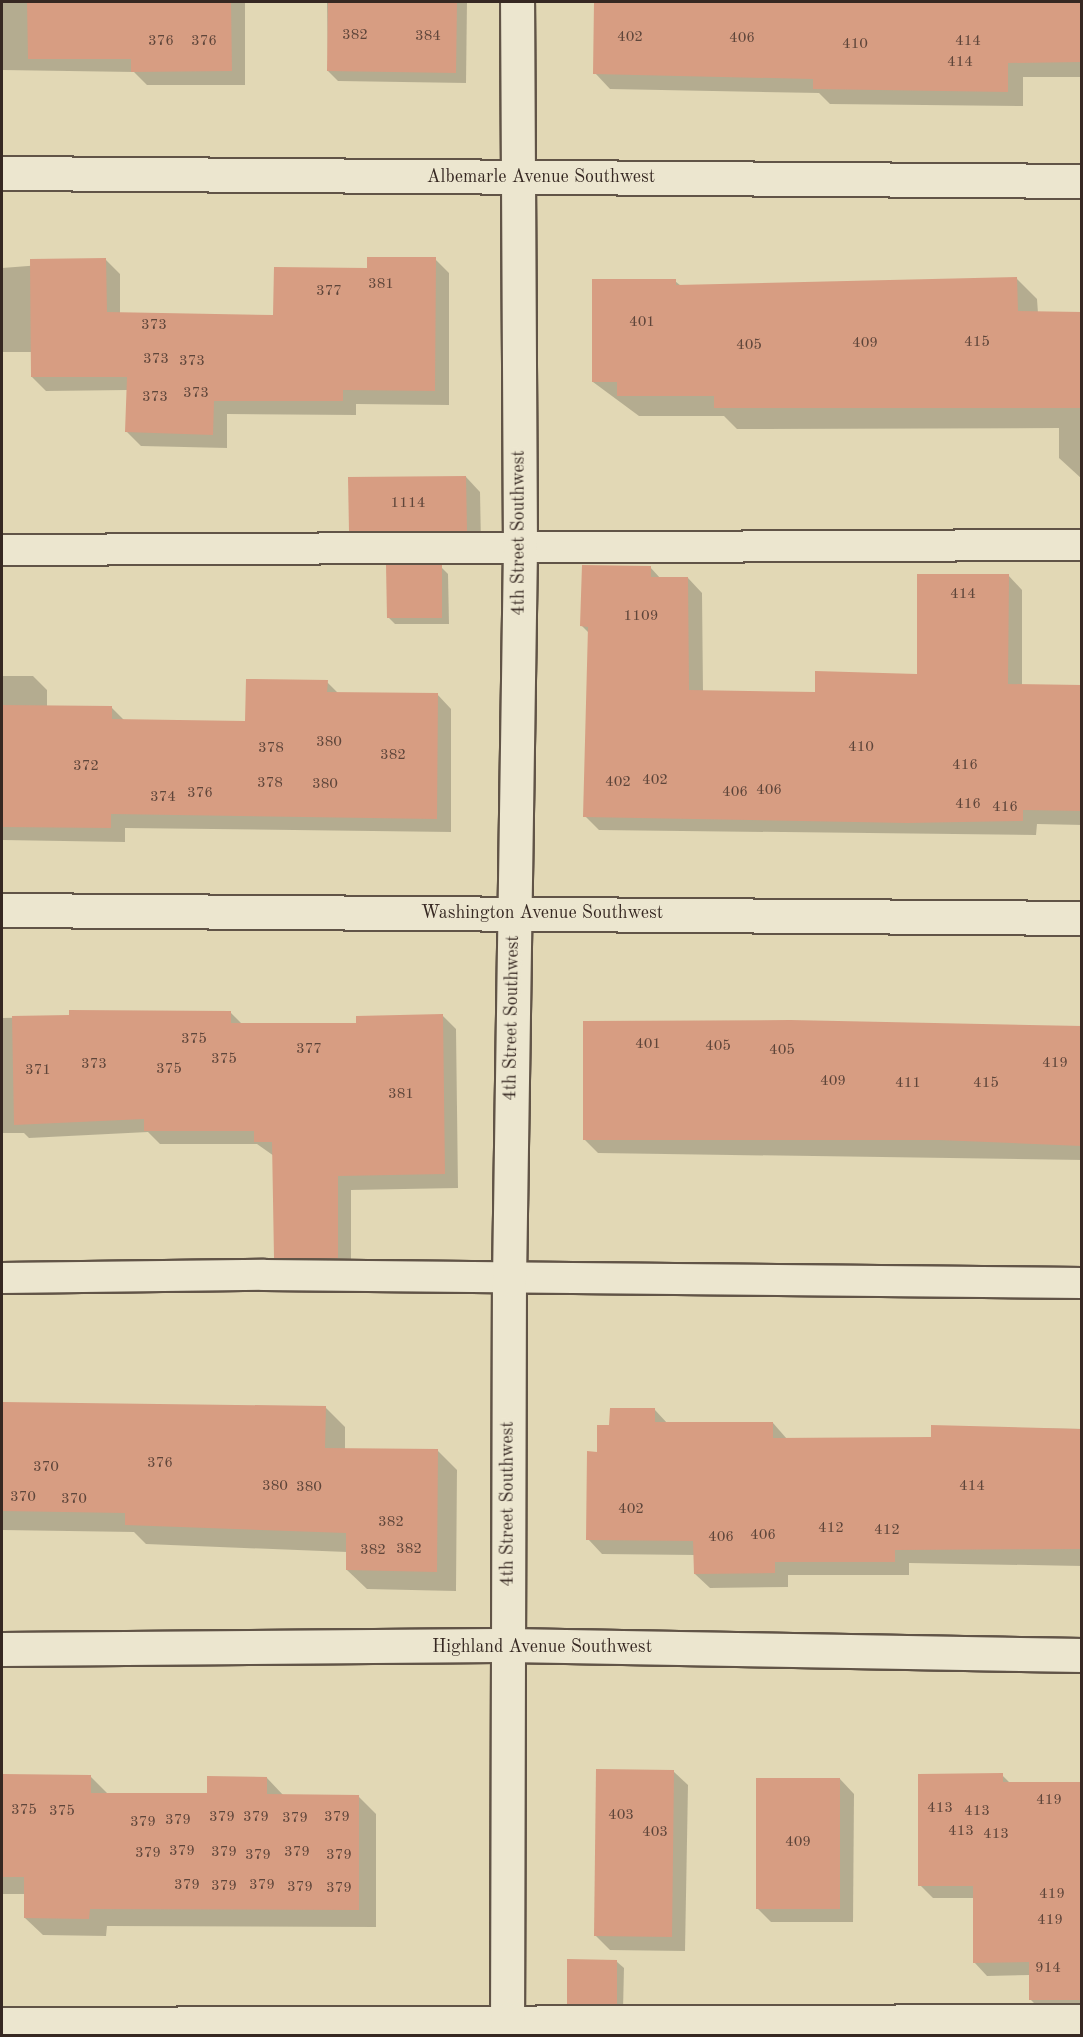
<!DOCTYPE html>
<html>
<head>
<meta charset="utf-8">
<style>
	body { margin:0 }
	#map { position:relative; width:1083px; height:2037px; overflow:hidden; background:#e2d8b5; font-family:"Old Standard TT",serif }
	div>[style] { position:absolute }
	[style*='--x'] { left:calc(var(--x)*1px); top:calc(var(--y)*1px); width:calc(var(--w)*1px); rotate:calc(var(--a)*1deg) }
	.shadow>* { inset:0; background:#0003 }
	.building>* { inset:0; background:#d79d82 }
	.roads { filter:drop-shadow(2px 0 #615447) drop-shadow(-2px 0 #615447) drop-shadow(0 2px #615447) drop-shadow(0 -2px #615447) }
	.lane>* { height:30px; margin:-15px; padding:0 15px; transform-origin:15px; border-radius:15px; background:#ece6cf }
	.street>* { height:33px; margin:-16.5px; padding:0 16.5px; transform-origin:16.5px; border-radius:16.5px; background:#ece6cf }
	span { translate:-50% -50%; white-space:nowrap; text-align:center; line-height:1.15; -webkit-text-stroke:5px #ece6cf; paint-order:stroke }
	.number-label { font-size:15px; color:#5e453a }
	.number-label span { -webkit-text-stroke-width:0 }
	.street-label { font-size:18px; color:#362822 }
	.frame { position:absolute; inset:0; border:3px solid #362822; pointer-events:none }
</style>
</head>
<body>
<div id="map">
	<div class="shadow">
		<div style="clip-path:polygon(2px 2px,245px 2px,245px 85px,147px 85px,134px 72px,2px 70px)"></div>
		<div style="clip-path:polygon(327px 2px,467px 2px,466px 83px,338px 81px,328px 71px)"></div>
		<div style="clip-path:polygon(596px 2px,1082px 2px,1082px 77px,1023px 77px,1023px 106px,830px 104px,819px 93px,610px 89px,595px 73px)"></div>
		<div style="clip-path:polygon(435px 259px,449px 273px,449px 405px,356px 404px,356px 415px,227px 414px,227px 448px,141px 446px,127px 432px,128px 390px,46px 391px,32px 377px,32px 352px,2px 352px,2px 268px,106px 260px,120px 274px,120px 314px,275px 317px,368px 269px)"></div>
		<div style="clip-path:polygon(1017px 279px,1037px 299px,1038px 313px,1082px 313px,1082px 479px,1059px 458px,1059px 428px,737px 429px,724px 416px,639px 416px,593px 382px,675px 281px,681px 286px)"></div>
		<div style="clip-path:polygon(466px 477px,480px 492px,481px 544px,364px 545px,350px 531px)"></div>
		<div style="clip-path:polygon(441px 567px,448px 574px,449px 624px,395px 624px,388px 617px)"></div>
		<div style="clip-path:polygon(650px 567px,661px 579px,688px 578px,702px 593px,703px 692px,816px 693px,919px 676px,1008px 575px,1022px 590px,1022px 686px,1082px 686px,1082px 825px,1037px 824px,1036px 835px,599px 830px,585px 816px,589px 633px,582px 626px)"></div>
		<div style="clip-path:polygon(2px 676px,33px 676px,47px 690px,47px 707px,112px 708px,124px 720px,247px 722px,327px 682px,339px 694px,437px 694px,451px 709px,451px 832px,125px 828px,125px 842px,2px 840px)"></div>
		<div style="clip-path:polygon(231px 1013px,242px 1024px,357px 1024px,442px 1015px,456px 1029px,458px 1188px,351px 1190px,351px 1272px,289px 1271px,275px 1257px,274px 1156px,257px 1144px,160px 1144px,148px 1132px,29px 1138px,24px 1133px,2px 1133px,2px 1018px)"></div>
		<div style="clip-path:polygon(1082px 1027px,1082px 1160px,598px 1153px,584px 1139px)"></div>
		<div style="clip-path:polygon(2px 1404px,325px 1407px,345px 1427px,345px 1450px,437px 1450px,457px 1470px,456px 1591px,367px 1589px,347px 1570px,347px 1552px,146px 1544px,134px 1532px,2px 1530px)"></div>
		<div style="clip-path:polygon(655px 1410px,668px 1424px,773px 1423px,787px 1439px,933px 1439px,933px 1427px,1082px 1429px,1082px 1566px,909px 1563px,909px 1575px,788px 1575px,788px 1587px,710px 1588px,695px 1574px,695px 1555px,602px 1554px,588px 1539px,598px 1454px,611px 1426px)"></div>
		<div style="clip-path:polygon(673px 1771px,688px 1785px,685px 1951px,610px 1950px,596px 1936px)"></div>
		<div style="clip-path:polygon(1002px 1775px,1011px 1784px,1082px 1783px,1082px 2012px,1044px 2013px,1030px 1999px,1030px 1975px,987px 1976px,974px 1962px,975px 1898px,933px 1898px,920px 1885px)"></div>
		<div style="clip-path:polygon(2px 1776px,90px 1776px,108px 1794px,208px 1795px,267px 1778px,284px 1796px,359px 1797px,376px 1814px,376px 1927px,107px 1926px,106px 1936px,43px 1935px,25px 1918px,25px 1894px,2px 1894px)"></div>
		<div style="clip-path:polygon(840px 1779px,854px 1794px,853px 1922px,771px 1922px,757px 1908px)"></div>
		<div style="clip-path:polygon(616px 1961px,624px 1968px,623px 2010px,575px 2011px,568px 2004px)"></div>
	</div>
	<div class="building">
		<div style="clip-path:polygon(27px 2px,231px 2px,232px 71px,131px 72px,131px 59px,28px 59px)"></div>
		<div style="clip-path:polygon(328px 2px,457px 2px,456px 73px,327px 71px)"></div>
		<div style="clip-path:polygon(594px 2px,1082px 2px,1082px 62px,1008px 63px,1008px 92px,813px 89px,813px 79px,593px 74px)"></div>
		<div style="clip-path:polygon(367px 257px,436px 257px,435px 391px,343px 390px,343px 401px,214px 401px,213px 435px,125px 432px,127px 377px,31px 377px,30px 259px,106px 258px,107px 312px,273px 315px,274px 267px,367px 268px)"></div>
		<div style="clip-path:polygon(1017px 277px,1018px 311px,1082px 312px,1082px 408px,714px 408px,714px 396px,617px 396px,617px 382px,592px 382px,592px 279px,676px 279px,676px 285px)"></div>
		<div style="clip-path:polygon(466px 476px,467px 531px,349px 531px,348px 477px)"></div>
		<div style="clip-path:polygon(386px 565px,442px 565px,442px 618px,387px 618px)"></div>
		<div style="clip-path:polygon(582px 565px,651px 566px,651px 577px,688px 577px,689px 690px,815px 692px,815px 671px,917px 674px,917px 574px,1009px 574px,1008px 684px,1082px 685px,1082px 811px,1023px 810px,1023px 821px,907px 823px,583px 817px,588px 627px,580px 626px)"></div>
		<div style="clip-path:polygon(246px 679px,328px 680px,327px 692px,438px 693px,437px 819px,111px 814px,111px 828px,2px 827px,2px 705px,112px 706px,112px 719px,245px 721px)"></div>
		<div style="clip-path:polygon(69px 1010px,231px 1011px,231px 1023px,356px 1023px,356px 1016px,443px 1014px,445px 1174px,338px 1176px,338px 1258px,274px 1258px,272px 1142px,254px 1142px,254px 1131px,144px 1131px,144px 1119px,14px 1125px,12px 1016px,69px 1015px)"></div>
		<div style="clip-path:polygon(790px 1020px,1082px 1026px,1082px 1146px,939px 1140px,583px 1140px,583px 1021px)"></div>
		<div style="clip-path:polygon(2px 1402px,326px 1406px,325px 1448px,438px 1449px,437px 1572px,346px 1570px,346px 1533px,125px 1525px,125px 1513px,2px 1511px)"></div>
		<div style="clip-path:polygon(610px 1408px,655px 1408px,655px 1422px,773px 1422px,773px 1438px,931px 1437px,931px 1425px,1082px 1429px,1082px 1549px,895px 1550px,895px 1562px,775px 1562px,775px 1573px,694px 1574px,693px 1541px,586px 1540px,587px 1451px,597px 1452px,597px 1425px,609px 1425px)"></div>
		<div style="clip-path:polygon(596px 1769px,674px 1770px,672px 1937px,594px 1936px)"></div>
		<div style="clip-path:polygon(1003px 1773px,1003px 1782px,1082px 1782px,1082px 2000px,1029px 2000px,1029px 1962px,973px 1963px,973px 1886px,918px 1886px,918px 1774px)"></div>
		<div style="clip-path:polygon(2px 1774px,91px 1775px,91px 1793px,207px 1793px,207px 1776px,267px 1777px,267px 1794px,359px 1795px,359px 1910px,90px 1909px,89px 1919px,24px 1918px,24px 1877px,2px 1877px)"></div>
		<div style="clip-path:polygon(756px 1778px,840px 1778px,840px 1909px,756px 1909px)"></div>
		<div style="clip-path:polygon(567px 1959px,617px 1960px,617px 2004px,567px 2004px)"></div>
	</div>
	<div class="roads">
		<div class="lane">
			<div style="--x:2;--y:550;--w:1080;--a:-0.27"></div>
			<div style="--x:2;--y:1278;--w:262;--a:-0.7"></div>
			<div style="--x:264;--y:1275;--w:818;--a:0.56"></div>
			<div style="--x:2;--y:2023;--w:1080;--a:-0.16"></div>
		</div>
		<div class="street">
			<div style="--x:2;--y:173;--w:1080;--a:0.42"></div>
			<div style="--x:2;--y:910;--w:1080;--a:0.42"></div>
			<div style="--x:2;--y:1649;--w:506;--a:-0.45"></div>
			<div style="--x:508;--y:1645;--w:574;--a:1"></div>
			<div style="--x:507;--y:2036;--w:756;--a:-89.85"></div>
			<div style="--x:509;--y:1280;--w:732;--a:-89.14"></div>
			<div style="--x:520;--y:548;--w:546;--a:-90.31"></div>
		</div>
	</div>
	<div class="number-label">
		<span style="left:355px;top:36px">382</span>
		<span style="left:428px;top:37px">384</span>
		<span style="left:630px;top:38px">402</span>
		<span style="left:742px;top:39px">406</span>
		<span style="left:161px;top:42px">376</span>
		<span style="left:204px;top:42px">376</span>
		<span style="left:968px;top:42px">414</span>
		<span style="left:855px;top:45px">410</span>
		<span style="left:960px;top:63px">414</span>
		<span style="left:381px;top:285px">381</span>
		<span style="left:329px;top:292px">377</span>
		<span style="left:642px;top:323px">401</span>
		<span style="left:154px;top:326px">373</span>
		<span style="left:977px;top:343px">415</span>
		<span style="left:865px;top:344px">409</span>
		<span style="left:749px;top:346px">405</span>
		<span style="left:156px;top:360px">373</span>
		<span style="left:192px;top:362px">373</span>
		<span style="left:196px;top:394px">373</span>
		<span style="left:155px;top:398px">373</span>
		<span style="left:408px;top:504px">1114</span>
		<span style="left:963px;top:595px">414</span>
		<span style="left:641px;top:617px">1109</span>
		<span style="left:329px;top:743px">380</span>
		<span style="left:861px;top:748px">410</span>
		<span style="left:271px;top:749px">378</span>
		<span style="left:393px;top:756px">382</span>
		<span style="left:965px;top:766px">416</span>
		<span style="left:86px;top:767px">372</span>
		<span style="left:655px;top:781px">402</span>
		<span style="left:618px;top:783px">402</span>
		<span style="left:270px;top:784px">378</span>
		<span style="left:325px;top:785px">380</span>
		<span style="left:769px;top:791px">406</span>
		<span style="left:735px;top:793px">406</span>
		<span style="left:200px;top:794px">376</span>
		<span style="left:163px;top:798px">374</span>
		<span style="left:968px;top:805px">416</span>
		<span style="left:1005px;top:808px">416</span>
		<span style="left:194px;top:1040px">375</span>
		<span style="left:648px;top:1045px">401</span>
		<span style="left:718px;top:1047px">405</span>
		<span style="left:309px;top:1050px">377</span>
		<span style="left:782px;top:1051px">405</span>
		<span style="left:224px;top:1060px">375</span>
		<span style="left:1055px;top:1064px">419</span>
		<span style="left:94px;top:1065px">373</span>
		<span style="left:169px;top:1070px">375</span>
		<span style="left:38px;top:1071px">371</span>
		<span style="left:833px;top:1082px">409</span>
		<span style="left:908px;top:1084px">411</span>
		<span style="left:986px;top:1084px">415</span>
		<span style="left:401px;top:1095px">381</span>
		<span style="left:160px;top:1464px">376</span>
		<span style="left:46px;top:1468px">370</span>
		<span style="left:275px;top:1487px">380</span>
		<span style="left:972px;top:1487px">414</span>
		<span style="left:309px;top:1488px">380</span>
		<span style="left:23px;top:1498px">370</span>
		<span style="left:74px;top:1500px">370</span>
		<span style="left:631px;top:1510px">402</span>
		<span style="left:391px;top:1523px">382</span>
		<span style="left:831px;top:1529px">412</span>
		<span style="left:887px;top:1531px">412</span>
		<span style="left:763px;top:1536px">406</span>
		<span style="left:721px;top:1538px">406</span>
		<span style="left:409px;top:1550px">382</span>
		<span style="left:373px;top:1551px">382</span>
		<span style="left:1049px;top:1801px">419</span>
		<span style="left:940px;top:1809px">413</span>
		<span style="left:24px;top:1811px">375</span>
		<span style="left:62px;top:1812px">375</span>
		<span style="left:977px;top:1812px">413</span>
		<span style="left:621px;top:1816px">403</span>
		<span style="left:222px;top:1818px">379</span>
		<span style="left:256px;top:1818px">379</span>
		<span style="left:337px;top:1818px">379</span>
		<span style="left:295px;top:1819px">379</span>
		<span style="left:178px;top:1821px">379</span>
		<span style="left:143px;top:1823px">379</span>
		<span style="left:961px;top:1832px">413</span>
		<span style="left:655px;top:1833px">403</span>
		<span style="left:996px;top:1835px">413</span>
		<span style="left:798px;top:1843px">409</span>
		<span style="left:182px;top:1852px">379</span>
		<span style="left:224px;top:1853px">379</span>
		<span style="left:297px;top:1853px">379</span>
		<span style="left:148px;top:1854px">379</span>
		<span style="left:258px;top:1856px">379</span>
		<span style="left:339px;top:1856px">379</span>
		<span style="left:187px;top:1886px">379</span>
		<span style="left:262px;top:1886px">379</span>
		<span style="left:224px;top:1887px">379</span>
		<span style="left:300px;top:1888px">379</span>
		<span style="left:339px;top:1889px">379</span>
		<span style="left:1052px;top:1895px">419</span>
		<span style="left:1050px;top:1921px">419</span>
		<span style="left:1048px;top:1969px">914</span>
	</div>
	<div class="street-label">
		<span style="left:541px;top:177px">Albemarle Avenue Southwest</span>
		<span style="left:519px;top:533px;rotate:-90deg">4th Street Southwest</span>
		<span style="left:542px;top:913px">Washington Avenue Southwest</span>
		<span style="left:512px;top:1018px;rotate:-89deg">4th Street Southwest</span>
		<span style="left:508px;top:1504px;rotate:-90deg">4th Street Southwest</span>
		<span style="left:542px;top:1647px">Highland Avenue Southwest</span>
	</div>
	<div class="frame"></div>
</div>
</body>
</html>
